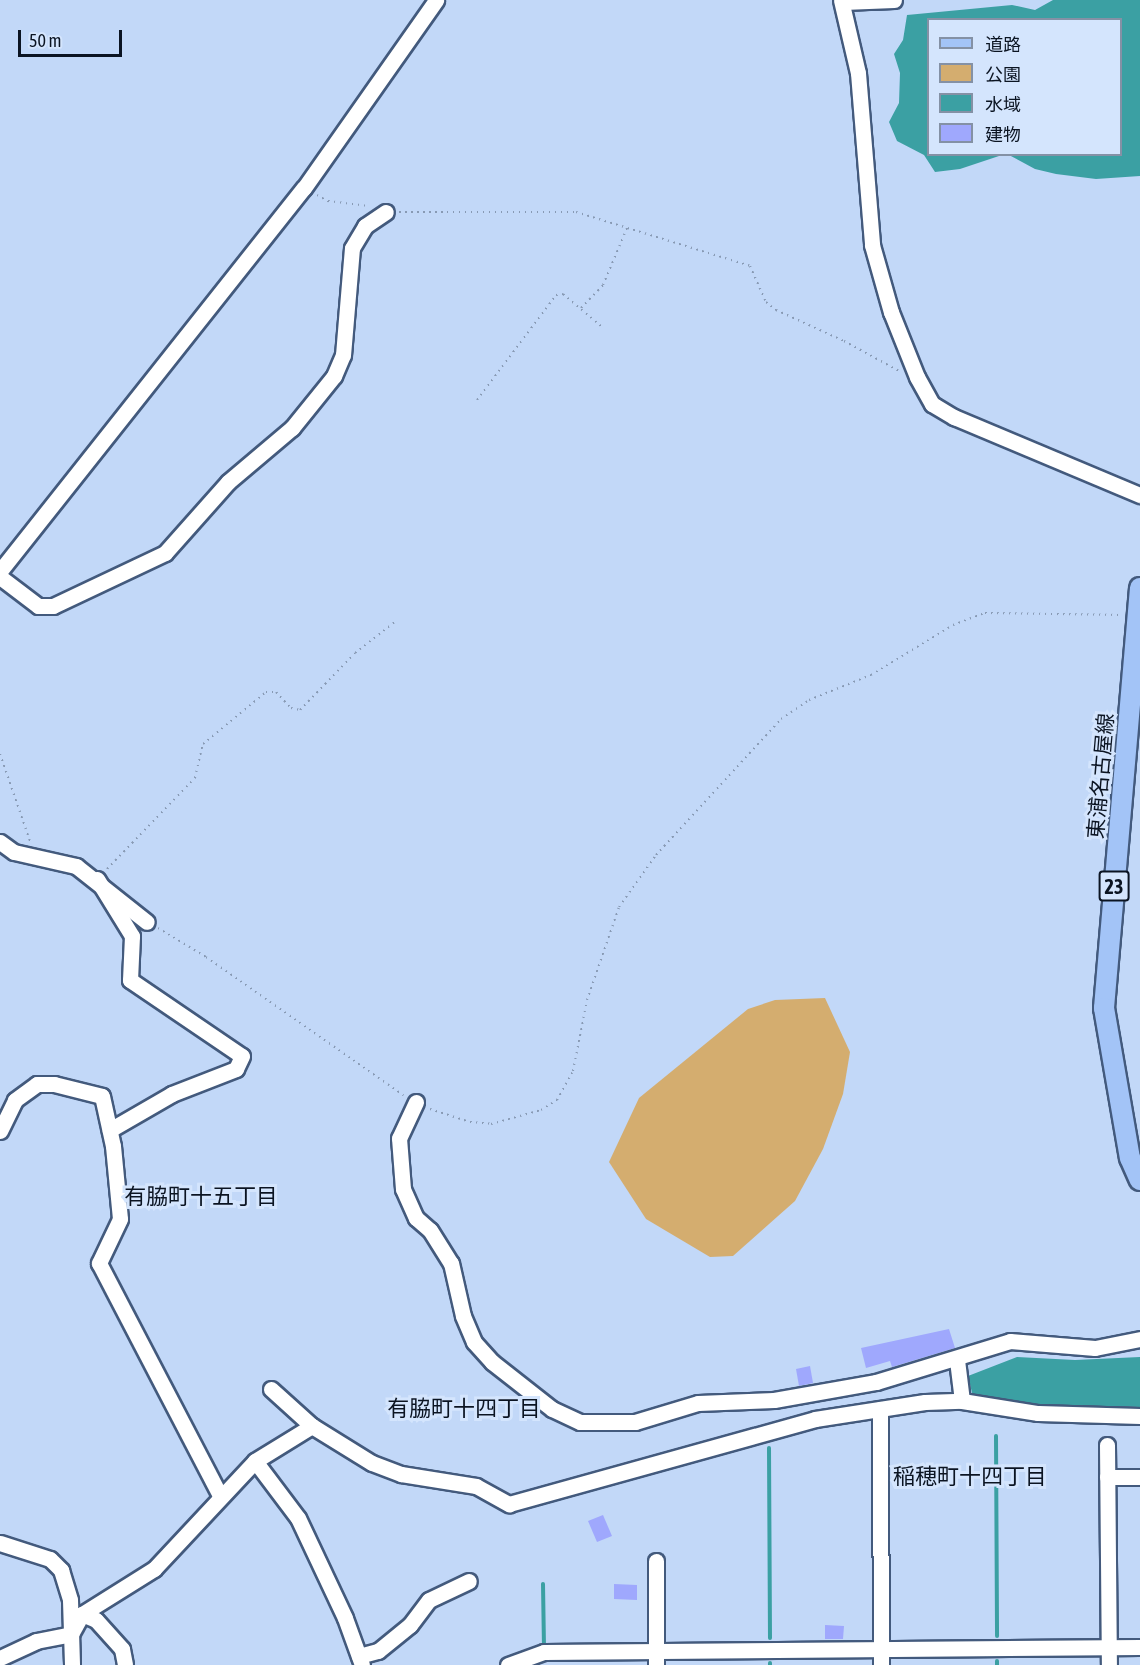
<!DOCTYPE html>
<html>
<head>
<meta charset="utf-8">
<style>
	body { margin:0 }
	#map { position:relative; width:1140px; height:1665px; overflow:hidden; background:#c2d8f8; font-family:"Asap Condensed","Noto Sans JP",sans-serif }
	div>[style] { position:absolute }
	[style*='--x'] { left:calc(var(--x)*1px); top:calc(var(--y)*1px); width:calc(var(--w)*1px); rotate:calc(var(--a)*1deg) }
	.green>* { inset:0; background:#d4ad6f }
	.water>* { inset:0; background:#3ba0a3 }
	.stream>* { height:4px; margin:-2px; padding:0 2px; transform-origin:2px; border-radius:2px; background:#3ba0a3 }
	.building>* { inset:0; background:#9fa8fd }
	.path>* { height:2px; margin-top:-1px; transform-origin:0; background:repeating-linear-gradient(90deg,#889ab4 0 1.5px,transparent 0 6px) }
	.roads { filter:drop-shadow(2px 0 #435a7d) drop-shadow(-2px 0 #435a7d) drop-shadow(0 2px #435a7d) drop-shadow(0 -2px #435a7d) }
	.minor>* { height:15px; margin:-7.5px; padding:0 7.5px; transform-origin:7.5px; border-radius:7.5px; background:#fff }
	.major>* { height:20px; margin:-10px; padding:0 10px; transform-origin:10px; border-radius:10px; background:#a3c4f7 }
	span { translate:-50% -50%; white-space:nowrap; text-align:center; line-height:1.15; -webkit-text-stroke:6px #d4e5fd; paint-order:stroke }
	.shield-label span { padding:2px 4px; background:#d4e5fd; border:2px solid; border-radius:4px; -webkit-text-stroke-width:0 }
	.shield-label { font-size:20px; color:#0b1422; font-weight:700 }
	.street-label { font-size:21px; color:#0b1422 }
	.neighbourhood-label { font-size:22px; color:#0b1422 }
	.legend { position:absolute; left:927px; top:18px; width:195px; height:138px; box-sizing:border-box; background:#d4e5fd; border:2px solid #8491a5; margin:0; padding:8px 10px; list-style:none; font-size:18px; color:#0b1422 }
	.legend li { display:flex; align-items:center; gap:12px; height:30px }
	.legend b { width:30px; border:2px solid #8491a5 }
	.scale { position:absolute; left:18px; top:30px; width:104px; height:27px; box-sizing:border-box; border:3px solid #0b1422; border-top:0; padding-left:8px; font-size:18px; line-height:21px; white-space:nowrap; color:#0b1422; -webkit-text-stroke:4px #d4e5fd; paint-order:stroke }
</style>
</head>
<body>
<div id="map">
	<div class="green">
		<div style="clip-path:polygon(825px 998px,850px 1052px,843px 1094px,823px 1149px,795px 1201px,733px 1256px,710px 1257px,646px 1219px,609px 1162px,639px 1098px,748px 1009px,775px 1000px)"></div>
	</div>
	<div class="water">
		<div style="clip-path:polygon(1053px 0,1140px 0,1140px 176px,1096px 179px,1056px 174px,1035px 169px,1009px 155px,1120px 154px,1120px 20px,928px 20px,928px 154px,1002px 155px,960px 169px,935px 172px,924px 155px,897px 141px,889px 122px,899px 103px,900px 73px,894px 54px,903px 40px,907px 15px,1012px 5px,1035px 10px)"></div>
		<div style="clip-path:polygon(1017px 1357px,1075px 1360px,1140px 1357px,1140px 1407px,1032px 1405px,973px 1397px,968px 1376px)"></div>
	</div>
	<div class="stream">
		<div style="--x:996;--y:1436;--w:200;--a:89.7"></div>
		<div style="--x:769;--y:1448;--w:190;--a:89.7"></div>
		<div style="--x:543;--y:1584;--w:65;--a:89.1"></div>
		<div style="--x:997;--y:1661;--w:4;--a:90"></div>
		<div style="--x:770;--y:1663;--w:2;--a:90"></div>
	</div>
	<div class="building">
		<div style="clip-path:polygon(949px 1329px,955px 1348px,892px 1367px,890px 1361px,866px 1368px,861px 1348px)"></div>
		<div style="clip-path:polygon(810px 1366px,813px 1383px,799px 1386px,796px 1369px)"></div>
		<div style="clip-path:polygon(603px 1515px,612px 1536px,597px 1542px,588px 1521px)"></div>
		<div style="clip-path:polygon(614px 1584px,637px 1585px,637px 1600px,614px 1599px)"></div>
		<div style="clip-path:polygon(825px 1625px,844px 1626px,843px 1639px,825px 1639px)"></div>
	</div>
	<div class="path">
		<div style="--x:317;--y:195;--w:13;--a:29"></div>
		<div style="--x:328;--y:201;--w:39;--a:7"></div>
		<div style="--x:399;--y:212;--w:177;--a:0"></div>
		<div style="--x:576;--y:212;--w:182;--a:17.2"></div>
		<div style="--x:750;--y:266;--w:39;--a:66"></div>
		<div style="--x:766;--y:302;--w:13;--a:39"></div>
		<div style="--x:776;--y:310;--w:75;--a:24.5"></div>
		<div style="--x:844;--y:341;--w:63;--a:28.6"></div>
		<div style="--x:581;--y:308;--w:32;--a:-46"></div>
		<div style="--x:603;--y:285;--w:62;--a:-67.2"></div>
		<div style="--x:477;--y:400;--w:131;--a:-53"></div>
		<div style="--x:556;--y:295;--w:7;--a:-8"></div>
		<div style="--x:563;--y:294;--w:50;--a:40.1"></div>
		<div style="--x:0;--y:754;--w:92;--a:71"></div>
		<div style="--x:107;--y:869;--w:127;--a:-46"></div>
		<div style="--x:195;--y:778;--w:35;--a:-77"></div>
		<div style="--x:203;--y:744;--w:82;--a:-39.5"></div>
		<div style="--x:266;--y:692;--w:10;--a:0"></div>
		<div style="--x:276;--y:692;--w:22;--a:47"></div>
		<div style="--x:291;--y:708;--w:9;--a:13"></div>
		<div style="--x:300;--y:710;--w:79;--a:-46"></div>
		<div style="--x:355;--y:653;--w:52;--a:-38"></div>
		<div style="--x:158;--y:928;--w:56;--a:31.1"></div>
		<div style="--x:206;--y:957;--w:241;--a:35"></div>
		<div style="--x:430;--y:1109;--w:42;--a:18"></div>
		<div style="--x:470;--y:1122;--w:21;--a:5"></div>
		<div style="--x:491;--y:1124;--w:52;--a:-15.6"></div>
		<div style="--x:541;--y:1110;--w:19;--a:-32"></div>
		<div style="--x:557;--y:1100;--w:33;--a:-61"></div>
		<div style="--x:573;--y:1071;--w:72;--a:-78.8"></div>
		<div style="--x:587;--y:1000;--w:98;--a:-71"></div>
		<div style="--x:619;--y:907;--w:64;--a:-54.6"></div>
		<div style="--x:656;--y:855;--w:185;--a:-47.4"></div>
		<div style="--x:781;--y:719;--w:34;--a:-34"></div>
		<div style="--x:809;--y:700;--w:67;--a:-22"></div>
		<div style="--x:871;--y:675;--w:96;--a:-31.4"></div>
		<div style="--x:953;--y:625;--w:34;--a:-21"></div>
		<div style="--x:985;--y:613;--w:136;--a:0.8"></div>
	</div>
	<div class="roads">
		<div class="minor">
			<div style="--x:841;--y:0;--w:75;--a:76.9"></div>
			<div style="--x:858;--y:73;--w:173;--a:85.3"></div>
			<div style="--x:872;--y:245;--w:70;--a:74.2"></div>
			<div style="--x:891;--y:312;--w:70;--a:68.2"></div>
			<div style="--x:917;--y:377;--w:31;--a:61"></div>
			<div style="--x:932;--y:404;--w:26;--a:31"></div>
			<div style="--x:954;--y:417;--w:202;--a:22.8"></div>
			<div style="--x:843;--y:2;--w:51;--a:-2.2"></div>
			<div style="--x:0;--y:571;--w:489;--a:-51.6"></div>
			<div style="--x:304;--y:188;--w:230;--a:-54.9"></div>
			<div style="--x:0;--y:577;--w:48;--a:37.3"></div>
			<div style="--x:38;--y:606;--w:15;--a:0"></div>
			<div style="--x:53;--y:606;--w:124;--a:-25.3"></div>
			<div style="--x:165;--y:553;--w:95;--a:-48.4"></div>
			<div style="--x:228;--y:482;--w:84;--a:-40.2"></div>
			<div style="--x:292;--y:428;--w:67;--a:-51.1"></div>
			<div style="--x:334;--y:376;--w:23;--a:-67"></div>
			<div style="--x:343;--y:355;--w:107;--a:-85.2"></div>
			<div style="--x:352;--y:248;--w:26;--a:-59"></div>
			<div style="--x:365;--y:226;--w:25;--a:-34"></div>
			<div style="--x:0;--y:842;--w:17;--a:36"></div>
			<div style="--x:14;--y:852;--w:64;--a:12.7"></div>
			<div style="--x:76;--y:866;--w:90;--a:38.3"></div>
			<div style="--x:97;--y:879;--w:67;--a:58.4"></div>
			<div style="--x:132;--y:936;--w:44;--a:92.6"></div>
			<div style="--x:130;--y:980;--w:135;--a:34.2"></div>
			<div style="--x:242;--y:1056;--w:14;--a:115"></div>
			<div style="--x:236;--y:1069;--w:69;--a:158.7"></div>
			<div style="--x:172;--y:1094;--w:72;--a:149.9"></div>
			<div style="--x:416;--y:1102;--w:40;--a:115"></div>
			<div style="--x:399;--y:1138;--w:51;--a:85.5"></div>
			<div style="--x:403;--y:1189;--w:32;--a:66"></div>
			<div style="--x:416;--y:1218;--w:18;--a:41"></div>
			<div style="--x:430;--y:1230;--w:39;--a:58"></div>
			<div style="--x:451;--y:1263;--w:54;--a:77.2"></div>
			<div style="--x:463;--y:1316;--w:28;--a:67"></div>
			<div style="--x:474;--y:1342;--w:27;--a:48"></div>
			<div style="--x:492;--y:1362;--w:76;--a:38.1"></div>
			<div style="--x:552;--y:1409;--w:31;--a:25"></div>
			<div style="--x:580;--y:1422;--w:55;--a:0"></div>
			<div style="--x:635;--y:1422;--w:66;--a:-16.8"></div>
			<div style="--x:698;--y:1403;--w:76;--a:-2.3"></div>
			<div style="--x:774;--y:1400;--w:104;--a:-10"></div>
			<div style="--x:876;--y:1382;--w:140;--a:-17"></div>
			<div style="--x:1010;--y:1341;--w:85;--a:4.7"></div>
			<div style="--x:1095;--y:1348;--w:46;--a:-11.3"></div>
			<div style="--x:0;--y:1131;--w:34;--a:-64"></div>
			<div style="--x:15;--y:1100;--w:27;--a:-36"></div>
			<div style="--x:37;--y:1084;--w:17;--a:0"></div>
			<div style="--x:54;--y:1084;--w:49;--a:14"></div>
			<div style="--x:102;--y:1096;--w:51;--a:77.6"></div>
			<div style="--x:113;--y:1146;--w:73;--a:84.5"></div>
			<div style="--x:120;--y:1219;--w:49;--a:115.5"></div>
			<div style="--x:99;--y:1263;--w:262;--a:62.5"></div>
			<div style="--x:957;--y:1360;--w:41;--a:83"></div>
			<div style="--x:271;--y:1389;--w:55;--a:42.1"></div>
			<div style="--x:312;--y:1426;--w:70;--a:31.7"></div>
			<div style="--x:372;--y:1463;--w:31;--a:21"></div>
			<div style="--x:401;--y:1474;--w:76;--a:9.1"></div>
			<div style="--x:476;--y:1486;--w:38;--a:29"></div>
			<div style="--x:509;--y:1504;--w:318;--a:-15.5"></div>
			<div style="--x:815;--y:1419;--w:111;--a:-8.8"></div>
			<div style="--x:925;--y:1402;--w:37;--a:-2"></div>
			<div style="--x:962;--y:1401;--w:77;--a:9"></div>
			<div style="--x:1038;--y:1413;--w:102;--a:1.7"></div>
			<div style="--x:880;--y:1409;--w:256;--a:89.8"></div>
			<div style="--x:1107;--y:1445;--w:220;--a:89.5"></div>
			<div style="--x:255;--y:1461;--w:71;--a:53"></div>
			<div style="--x:298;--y:1518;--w:110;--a:64.8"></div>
			<div style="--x:345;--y:1618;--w:50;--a:70.1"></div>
			<div style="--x:1107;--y:1477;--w:33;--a:0"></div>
			<div style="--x:0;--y:1543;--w:52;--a:17.7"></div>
			<div style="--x:50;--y:1559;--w:16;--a:45"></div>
			<div style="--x:61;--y:1570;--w:31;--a:73"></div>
			<div style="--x:70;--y:1600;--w:65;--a:88.2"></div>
			<div style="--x:656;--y:1561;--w:104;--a:90"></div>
			<div style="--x:82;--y:1614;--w:15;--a:23"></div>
			<div style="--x:96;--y:1620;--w:39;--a:48"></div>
			<div style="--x:122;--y:1649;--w:16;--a:79"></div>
			<div style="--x:71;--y:1634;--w:23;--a:-61"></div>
			<div style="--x:82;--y:1614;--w:85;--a:-32"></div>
			<div style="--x:154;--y:1569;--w:148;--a:-46.9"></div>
			<div style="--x:255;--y:1461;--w:67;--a:-31.6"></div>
			<div style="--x:359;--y:1656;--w:20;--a:-15"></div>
			<div style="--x:378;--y:1651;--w:41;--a:-39.1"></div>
			<div style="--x:410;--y:1625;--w:31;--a:-53"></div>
			<div style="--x:429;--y:1600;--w:44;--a:-25.4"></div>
			<div style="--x:0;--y:1658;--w:40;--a:-25"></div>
			<div style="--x:36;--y:1641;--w:36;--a:-11"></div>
			<div style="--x:508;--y:1665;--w:38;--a:-20"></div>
			<div style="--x:544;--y:1652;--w:596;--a:-0.48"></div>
		</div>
		<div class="major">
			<div style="--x:1140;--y:588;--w:422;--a:94.9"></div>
			<div style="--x:1104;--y:1008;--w:152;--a:80.2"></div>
			<div style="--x:1130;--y:1158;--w:24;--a:66"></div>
		</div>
	</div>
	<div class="shield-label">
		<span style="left:1114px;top:886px">23</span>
	</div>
	<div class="street-label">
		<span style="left:1100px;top:776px;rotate:-85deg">東浦名古屋線</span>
	</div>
	<div class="neighbourhood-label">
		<span style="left:201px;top:1197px">有脇町十五丁目</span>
		<span style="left:464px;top:1409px">有脇町十四丁目</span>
		<span style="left:970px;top:1477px">稲穂町十四丁目</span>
	</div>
	<ul class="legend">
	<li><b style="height:8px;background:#a3c4f7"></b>道路</li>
	<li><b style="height:16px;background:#d4ad6f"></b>公園</li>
	<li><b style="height:16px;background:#3ba0a3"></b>水域</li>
	<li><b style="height:16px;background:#9fa8fd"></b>建物</li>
	</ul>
	<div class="scale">50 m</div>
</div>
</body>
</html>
